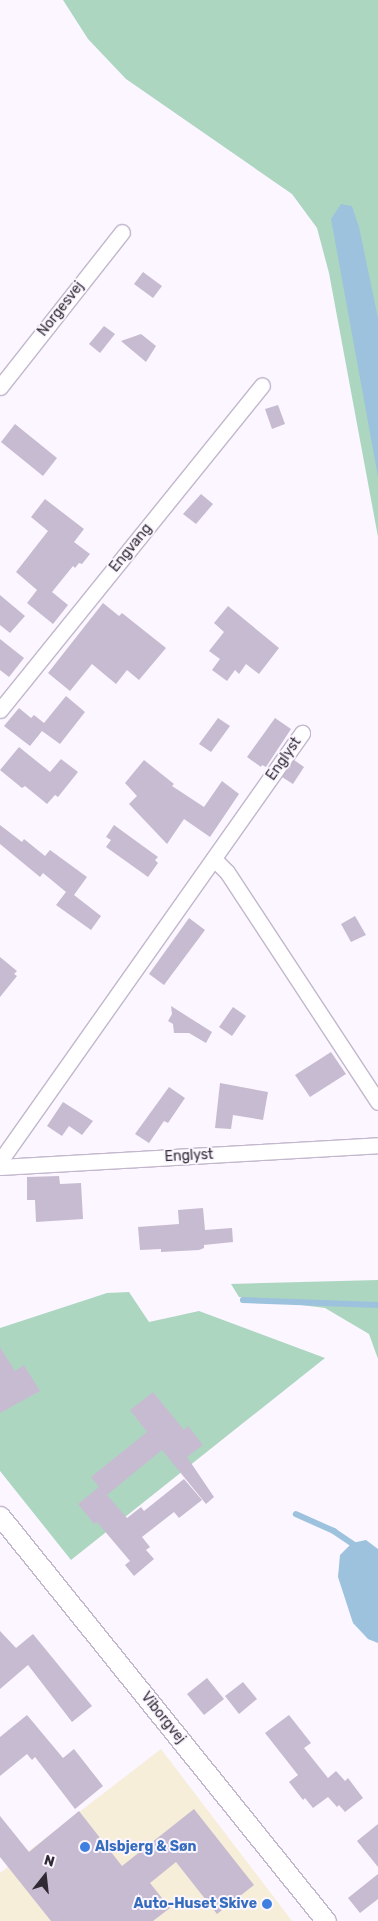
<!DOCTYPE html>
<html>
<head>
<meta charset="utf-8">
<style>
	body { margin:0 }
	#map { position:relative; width:378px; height:1921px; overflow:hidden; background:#fbf6ff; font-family:Rubik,sans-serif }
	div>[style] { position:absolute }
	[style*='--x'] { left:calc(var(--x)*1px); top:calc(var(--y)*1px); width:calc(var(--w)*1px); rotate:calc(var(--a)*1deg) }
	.industrial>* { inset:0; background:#f6eed8 }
	.green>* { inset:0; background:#add6c1 }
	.water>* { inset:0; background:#9dc2dd }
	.stream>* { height:5.5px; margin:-2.75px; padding:0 2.75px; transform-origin:2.75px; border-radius:2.75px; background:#9dc2dd }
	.building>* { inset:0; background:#c7bbd1 }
	.roads { filter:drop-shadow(1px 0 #c3b7cd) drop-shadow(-1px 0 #c3b7cd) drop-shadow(0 1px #c3b7cd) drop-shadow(0 -1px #c3b7cd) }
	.minor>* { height:15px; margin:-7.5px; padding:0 7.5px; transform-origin:7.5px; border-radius:7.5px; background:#fff }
	.tertiary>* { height:19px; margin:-9.5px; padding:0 9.5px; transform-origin:9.5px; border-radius:9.5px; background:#fff }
	.dots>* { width:14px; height:14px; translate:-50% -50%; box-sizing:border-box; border:2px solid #fbf6ff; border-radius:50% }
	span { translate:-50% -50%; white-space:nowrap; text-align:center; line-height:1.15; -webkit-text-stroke:4px #fbf6ff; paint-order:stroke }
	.street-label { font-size:14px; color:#2f2a33 }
	.shop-label { font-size:14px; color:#366cbe; font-weight:700 }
	.left { translate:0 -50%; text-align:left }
	.right { translate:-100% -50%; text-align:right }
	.north { position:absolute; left:20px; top:1851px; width:50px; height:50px; -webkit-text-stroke:4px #fbf6ff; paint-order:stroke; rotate:16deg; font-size:14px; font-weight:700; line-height:20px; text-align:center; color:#2f2a33 }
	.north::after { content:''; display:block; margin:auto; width:18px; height:22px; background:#2f2a33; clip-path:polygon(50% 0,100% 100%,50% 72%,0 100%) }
</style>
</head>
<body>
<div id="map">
	<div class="industrial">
		<div style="clip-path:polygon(161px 1749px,292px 1921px,0 1921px,0 1873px)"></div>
	</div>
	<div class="green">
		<div style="clip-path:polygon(63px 0,378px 0,378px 537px,329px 273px,317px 228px,292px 194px,126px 79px,88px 39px)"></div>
		<div style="clip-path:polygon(378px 1280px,378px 1359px,369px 1334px,325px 1308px,239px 1297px,231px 1284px)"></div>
		<div style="clip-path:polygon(129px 1292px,149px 1322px,199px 1311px,325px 1358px,71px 1560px,0 1471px,0 1328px,107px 1293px)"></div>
	</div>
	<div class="water">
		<div style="clip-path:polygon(341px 204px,352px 206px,359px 227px,378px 318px,378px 477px,331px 219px)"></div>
		<div style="clip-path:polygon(366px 1540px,378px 1549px,378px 1643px,368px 1639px,353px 1623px,338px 1577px,340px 1555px,352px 1543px)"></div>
	</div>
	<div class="stream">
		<div style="--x:243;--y:1300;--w:135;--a:2.1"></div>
		<div style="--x:296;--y:1514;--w:42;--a:24.1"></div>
		<div style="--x:334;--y:1531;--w:29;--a:34"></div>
	</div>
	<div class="building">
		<div style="clip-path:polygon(143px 272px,162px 286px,153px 298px,134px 284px)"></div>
		<div style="clip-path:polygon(104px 326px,115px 334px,100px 353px,89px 344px)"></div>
		<div style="clip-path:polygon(141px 334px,156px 346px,146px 362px,121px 341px)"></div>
		<div style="clip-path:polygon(278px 405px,285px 424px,272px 429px,265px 409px)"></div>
		<div style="clip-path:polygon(15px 424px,57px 458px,43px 476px,1px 442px)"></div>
		<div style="clip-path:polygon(201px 494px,213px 504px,196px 524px,183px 514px)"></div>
		<div style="clip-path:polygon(45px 499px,84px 529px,74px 542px,90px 554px,82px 564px,79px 563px,75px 568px,73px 566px,52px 592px,68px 605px,53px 624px,27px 603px,37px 590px,16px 572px,48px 531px,31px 517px)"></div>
		<div style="clip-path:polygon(0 595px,25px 616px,10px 633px,0 625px)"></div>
		<div style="clip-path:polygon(103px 603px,119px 616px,122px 613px,166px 648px,139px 680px,127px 670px,116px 684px,92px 664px,70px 691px,48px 673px)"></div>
		<div style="clip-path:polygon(228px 606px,279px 648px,259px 674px,246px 664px,239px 674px,235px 670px,227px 681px,212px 670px,220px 659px,209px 651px,224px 632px,214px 623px)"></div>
		<div style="clip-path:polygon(0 639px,24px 658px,9px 677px,0 670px)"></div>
		<div style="clip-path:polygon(66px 696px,85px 712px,60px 744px,42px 731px,30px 746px,4px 726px,19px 708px,31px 718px,34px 715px,44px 723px)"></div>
		<div style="clip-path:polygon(218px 718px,230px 726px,211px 752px,199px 744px)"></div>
		<div style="clip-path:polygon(275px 718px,291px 729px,266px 767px,262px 765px,261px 767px,247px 757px)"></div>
		<div style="clip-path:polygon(19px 747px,50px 772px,61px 759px,78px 772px,58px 797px,55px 795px,47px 804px,25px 786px,22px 788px,0 770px)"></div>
		<div style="clip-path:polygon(144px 760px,174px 784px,172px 786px,204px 807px,222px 781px,239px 794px,210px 837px,184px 819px,167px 844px,129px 804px,137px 796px,125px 783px)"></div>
		<div style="clip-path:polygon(294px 760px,304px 767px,293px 784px,282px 777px)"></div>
		<div style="clip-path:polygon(0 825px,22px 842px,24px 839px,45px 856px,50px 850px,87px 877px,74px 895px,101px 916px,91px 930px,56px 905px,66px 892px,43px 873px,40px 877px,0 844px)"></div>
		<div style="clip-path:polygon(114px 825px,158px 857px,155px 860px,158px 863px,148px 877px,106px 847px,111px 840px,106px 837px)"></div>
		<div style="clip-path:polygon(355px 916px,366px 935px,351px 942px,341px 924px)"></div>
		<div style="clip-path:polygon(189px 918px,205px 930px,164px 985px,149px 974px)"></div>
		<div style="clip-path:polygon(0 957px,17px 971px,14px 974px,17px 976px,0 997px)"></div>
		<div style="clip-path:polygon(171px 1006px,212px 1032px,206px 1043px,189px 1033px,174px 1033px,173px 1024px,168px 1021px,172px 1014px)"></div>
		<div style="clip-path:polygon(233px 1007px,246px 1016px,232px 1036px,219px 1027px)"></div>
		<div style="clip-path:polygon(331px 1052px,346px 1074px,310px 1097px,295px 1075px)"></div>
		<div style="clip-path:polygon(220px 1083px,268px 1092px,263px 1120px,233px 1115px,231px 1129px,215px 1128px)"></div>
		<div style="clip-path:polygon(169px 1087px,185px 1098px,168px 1123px,164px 1121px,149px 1143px,135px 1134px)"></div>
		<div style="clip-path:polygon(63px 1102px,93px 1121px,82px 1135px,69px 1126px,62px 1136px,47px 1126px)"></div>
		<div style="clip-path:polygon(59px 1176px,60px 1184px,81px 1183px,83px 1219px,36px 1222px,35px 1200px,27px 1200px,27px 1177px)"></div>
		<div style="clip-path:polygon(203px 1208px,205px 1230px,232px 1228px,233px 1242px,204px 1245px,204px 1248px,199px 1250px,161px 1252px,161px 1249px,140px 1250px,138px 1227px,179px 1224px,178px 1210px)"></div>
		<div style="clip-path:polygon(0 1347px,15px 1371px,24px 1365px,40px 1391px,0 1413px)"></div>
		<div style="clip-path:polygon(153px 1392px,184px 1430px,188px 1426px,203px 1445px,187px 1457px,214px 1497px,206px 1504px,162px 1450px,107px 1495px,127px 1518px,141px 1507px,144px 1511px,184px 1479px,202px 1500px,179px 1518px,174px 1512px,142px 1537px,150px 1547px,146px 1550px,154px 1559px,134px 1576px,125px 1565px,130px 1561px,97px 1522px,94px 1524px,78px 1504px,99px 1487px,91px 1477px,147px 1432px,130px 1410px)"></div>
		<div style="clip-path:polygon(0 1631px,16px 1648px,33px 1634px,92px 1706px,72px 1722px,28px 1665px,0 1689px)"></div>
		<div style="clip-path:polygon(207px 1678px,224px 1699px,204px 1715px,187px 1694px)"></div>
		<div style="clip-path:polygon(243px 1682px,257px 1699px,239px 1714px,225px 1696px)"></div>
		<div style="clip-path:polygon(27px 1715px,63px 1758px,74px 1749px,103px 1786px,75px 1809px,35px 1757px,32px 1760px,27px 1754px,0 1776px,0 1737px)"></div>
		<div style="clip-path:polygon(289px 1715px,311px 1743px,304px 1748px,328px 1778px,336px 1771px,345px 1781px,348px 1778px,363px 1798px,345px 1812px,339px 1805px,337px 1807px,328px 1797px,313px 1808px,305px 1798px,303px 1800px,289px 1782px,298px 1775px,265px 1733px)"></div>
		<div style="clip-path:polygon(194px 1809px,254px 1885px,217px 1914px,176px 1862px,150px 1883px,170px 1908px,153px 1921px,51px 1921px,0 1857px,0 1816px,29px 1852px,79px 1811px,122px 1866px)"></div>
		<div style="clip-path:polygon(378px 1824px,378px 1867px,357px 1841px)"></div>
		<div style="clip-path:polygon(378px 1874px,378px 1899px,360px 1913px,348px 1898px)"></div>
	</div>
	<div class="roads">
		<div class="minor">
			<div style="--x:0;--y:387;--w:197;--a:-51.8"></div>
			<div style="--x:0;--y:710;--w:417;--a:-51.1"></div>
			<div style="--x:214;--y:859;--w:18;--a:45"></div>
			<div style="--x:227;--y:872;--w:275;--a:56.7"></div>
			<div style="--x:0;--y:1161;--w:524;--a:-54.79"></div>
			<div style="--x:0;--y:1167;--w:379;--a:-3.3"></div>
		</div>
		<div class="tertiary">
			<div style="--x:0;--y:1516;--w:520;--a:51.17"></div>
		</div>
	</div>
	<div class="dots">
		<div style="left:85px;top:1847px;background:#3f7fe0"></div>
		<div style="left:267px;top:1904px;background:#3f7fe0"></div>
	</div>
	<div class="street-label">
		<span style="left:61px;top:309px;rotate:-52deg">Norgesvej</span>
		<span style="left:131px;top:548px;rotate:-51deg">Engvang</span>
		<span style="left:284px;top:759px;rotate:-55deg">Englyst</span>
		<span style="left:189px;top:1156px;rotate:-3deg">Englyst</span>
		<span style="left:163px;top:1718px;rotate:51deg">Viborgvej</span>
	</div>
	<div class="shop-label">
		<span class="left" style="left:95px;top:1847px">Alsbjerg &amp; Søn</span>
		<span class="right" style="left:257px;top:1904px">Auto-Huset Skive</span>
	</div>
	<div class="north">N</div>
</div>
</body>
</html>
